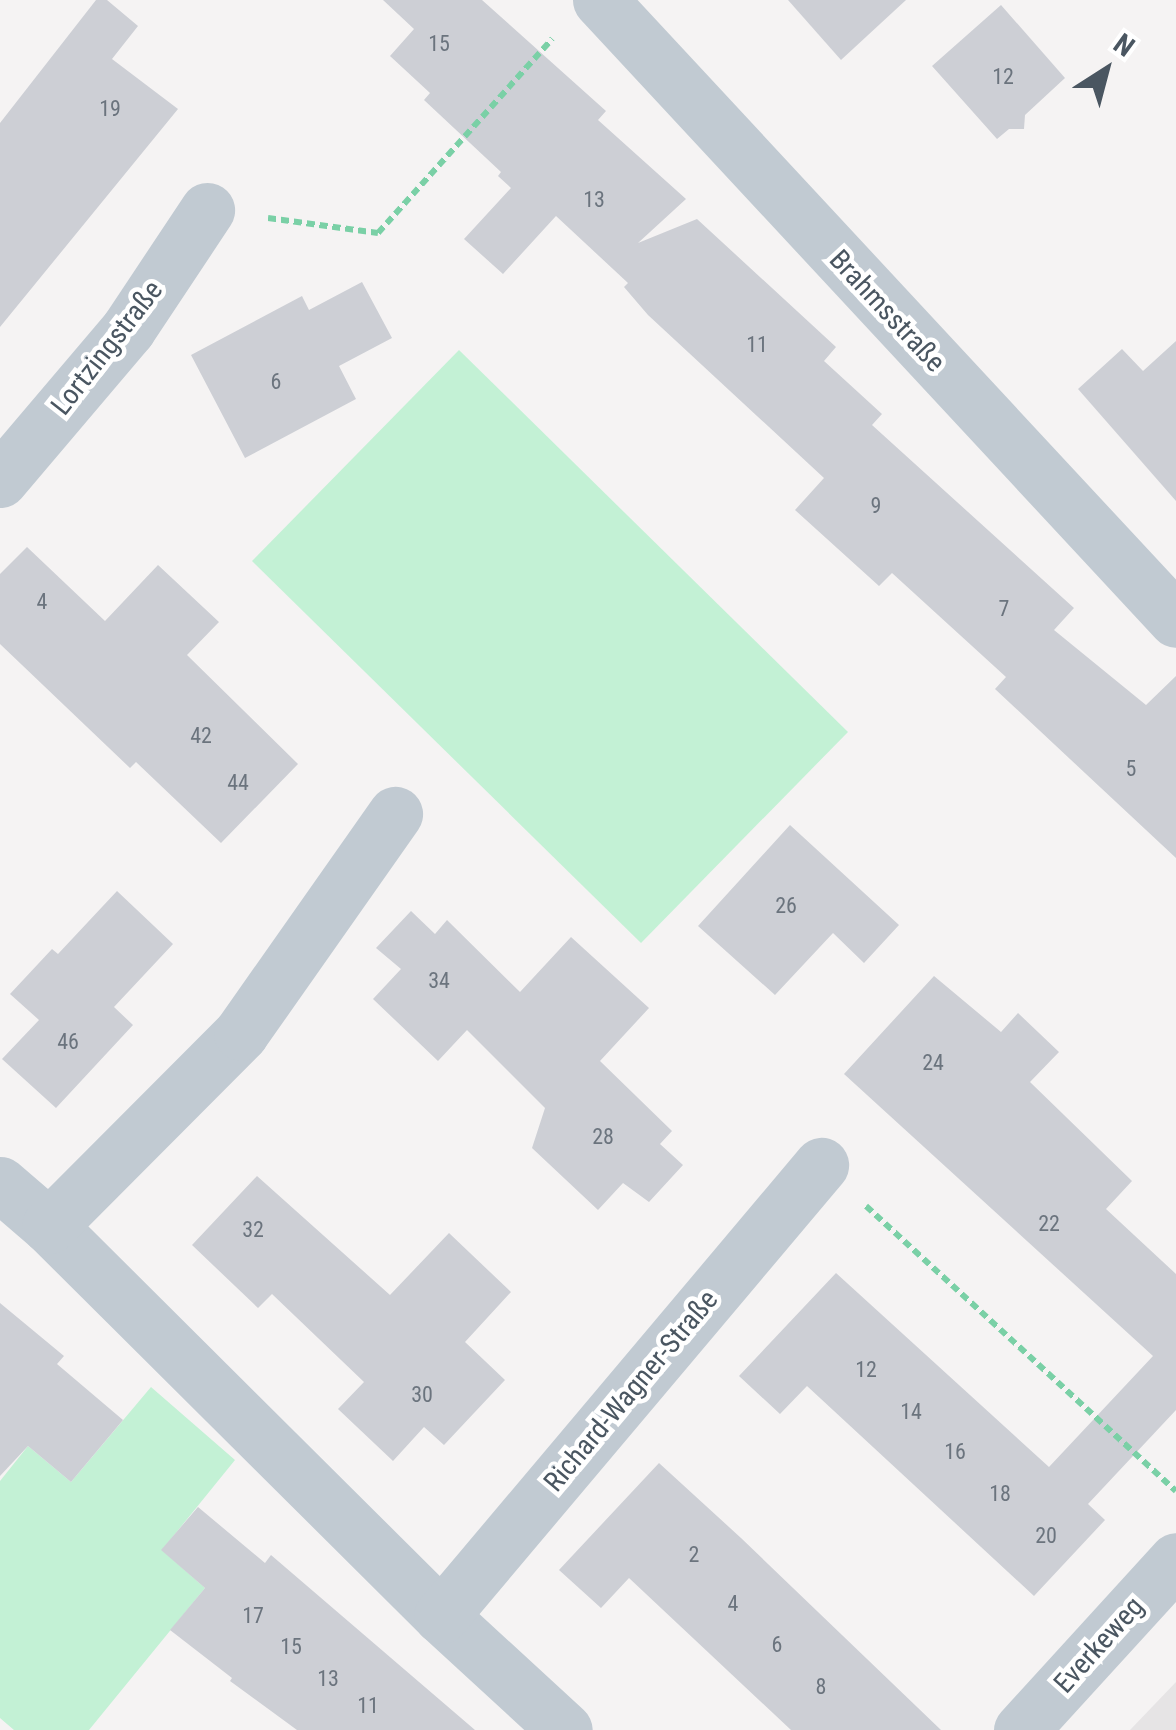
<!DOCTYPE html>
<html>
<head>
<meta charset="utf-8">
<style>
	body { margin:0 }
	#map { position:relative; width:1176px; height:1730px; overflow:hidden; background:#f5f3f3; font-family:"Roboto Condensed",sans-serif }
	div>[style] { position:absolute }
	[style*='--x'] { left:calc(var(--x)*1px); top:calc(var(--y)*1px); width:calc(var(--w)*1px); rotate:calc(var(--a)*1deg) }
	.education>* { inset:0; background:#e6e4e5 }
	.green>* { inset:0; background:#c3f1d5 }
	.building>* { inset:0; background:#cdcfd5 }
	.path>* { height:6px; margin-top:-3px; transform-origin:0; background:repeating-linear-gradient(90deg,#7ad0a6 0 8px,transparent 0 13px) }
	.street>* { height:55px; margin:-27.5px; padding:0 27.5px; transform-origin:27.5px; border-radius:27.5px; background:#c1cad2 }
	span { translate:-50% -50%; white-space:nowrap; text-align:center; line-height:1.15; -webkit-text-stroke:9px #fff; paint-order:stroke }
	.number-label { font-size:22px; color:#6b747e }
	.number-label span { -webkit-text-stroke-width:0 }
	.street-label { font-size:28px; color:#4a5661 }
	.north { position:absolute; left:1056px; top:20px; width:100px; height:100px; -webkit-text-stroke:8px #fff; paint-order:stroke; rotate:36deg; font-size:28px; font-weight:700; line-height:40px; text-align:center; color:#4a5661 }
	.north::after { content:''; display:block; margin:auto; width:35px; height:45px; background:#4a5661; clip-path:polygon(50% 0,100% 100%,50% 72%,0 100%) }
</style>
</head>
<body>
<div id="map">
	<div class="education">
		<div style="clip-path:polygon(1176px 1682px,1176px 1730px,1130px 1730px)"></div>
	</div>
	<div class="green">
		<div style="clip-path:polygon(459px 350px,848px 732px,641px 943px,252px 561px)"></div>
		<div style="clip-path:polygon(151px 1387px,235px 1460px,162px 1550px,205px 1588px,89px 1730px,14px 1730px,0 1718px,0 1481px,28px 1446px,71px 1482px)"></div>
	</div>
	<div class="building">
		<div style="clip-path:polygon(96px 0,107px 0,138px 26px,112px 59px,178px 109px,0 327px,0 123px)"></div>
		<div style="clip-path:polygon(383px 0,482px 0,606px 111px,598px 120px,686px 199px,638px 243px,697px 219px,836px 347px,824px 361px,882px 414px,872px 425px,1074px 608px,1054px 630px,1146px 705px,1176px 676px,1176px 858px,995px 689px,1006px 677px,892px 573px,879px 586px,795px 510px,824px 478px,648px 315px,624px 287px,628px 283px,556px 216px,503px 274px,464px 239px,511px 188px,498px 176px,501px 172px,424px 100px,430px 93px,390px 56px,414px 29px)"></div>
		<div style="clip-path:polygon(788px 0,906px 0,841px 60px)"></div>
		<div style="clip-path:polygon(1001px 5px,1065px 78px,1025px 115px,1024px 129px,1009px 129px,997px 139px,932px 66px)"></div>
		<div style="clip-path:polygon(362px 282px,392px 338px,339px 366px,356px 399px,245px 458px,191px 355px,302px 296px,309px 310px)"></div>
		<div style="clip-path:polygon(1176px 341px,1176px 501px,1078px 389px,1122px 349px,1143px 371px)"></div>
		<div style="clip-path:polygon(27px 547px,105px 621px,158px 565px,219px 622px,187px 655px,298px 764px,221px 843px,136px 762px,130px 768px,0 644px,0 574px)"></div>
		<div style="clip-path:polygon(790px 825px,899px 925px,864px 963px,833px 933px,775px 995px,698px 926px)"></div>
		<div style="clip-path:polygon(117px 891px,173px 944px,114px 1007px,133px 1025px,56px 1108px,2px 1059px,39px 1020px,10px 994px,52px 949px,58px 954px)"></div>
		<div style="clip-path:polygon(411px 911px,435px 934px,447px 920px,520px 992px,571px 937px,649px 1008px,600px 1061px,672px 1131px,660px 1144px,683px 1165px,649px 1202px,623px 1183px,598px 1210px,532px 1148px,545px 1108px,467px 1030px,438px 1061px,373px 999px,401px 969px,376px 948px)"></div>
		<div style="clip-path:polygon(934px 976px,1001px 1032px,1018px 1013px,1059px 1052px,1030px 1082px,1132px 1181px,1106px 1209px,1176px 1274px,1176px 1410px,1088px 1504px,1105px 1520px,1034px 1596px,807px 1386px,780px 1414px,739px 1376px,836px 1273px,1049px 1467px,1153px 1356px,844px 1074px)"></div>
		<div style="clip-path:polygon(257px 1176px,390px 1295px,449px 1233px,511px 1292px,465px 1342px,505px 1380px,444px 1445px,424px 1427px,393px 1461px,338px 1409px,364px 1382px,272px 1294px,258px 1308px,192px 1245px)"></div>
		<div style="clip-path:polygon(0 1303px,64px 1356px,57px 1364px,123px 1420px,71px 1482px,28px 1446px,0 1476px)"></div>
		<div style="clip-path:polygon(659px 1463px,741px 1538px,941px 1730px,791px 1730px,629px 1578px,601px 1608px,559px 1570px)"></div>
		<div style="clip-path:polygon(198px 1507px,265px 1563px,271px 1555px,475px 1730px,297px 1730px,230px 1681px,232px 1678px,170px 1630px,205px 1588px,161px 1550px)"></div>
	</div>
	<div class="path">
		<div style="--x:268;--y:218;--w:111;--a:7.8"></div>
		<div style="--x:378;--y:233;--w:261;--a:-48.1"></div>
		<div style="--x:866;--y:1206;--w:421;--a:42.6"></div>
	</div>
	<div class="street">
		<div style="--x:600;--y:0;--w:846;--a:47.11"></div>
		<div style="--x:0;--y:480;--w:198;--a:-49.7"></div>
		<div style="--x:128;--y:329;--w:143;--a:-56.4"></div>
		<div style="--x:0;--y:1184;--w:65;--a:40.6"></div>
		<div style="--x:49;--y:1226;--w:553;--a:44.85"></div>
		<div style="--x:441;--y:1616;--w:168;--a:42.6"></div>
		<div style="--x:49;--y:1226;--w:272;--a:-45.1"></div>
		<div style="--x:241;--y:1033;--w:268;--a:-54.9"></div>
		<div style="--x:441;--y:1616;--w:590;--a:-49.88"></div>
		<div style="--x:1021;--y:1730;--w:230;--a:-47.6"></div>
	</div>
	<div class="number-label">
		<span style="left:439px;top:44px">15</span>
		<span style="left:1003px;top:77px">12</span>
		<span style="left:110px;top:109px">19</span>
		<span style="left:594px;top:200px">13</span>
		<span style="left:757px;top:345px">11</span>
		<span style="left:276px;top:382px">6</span>
		<span style="left:876px;top:506px">9</span>
		<span style="left:42px;top:602px">4</span>
		<span style="left:1004px;top:609px">7</span>
		<span style="left:201px;top:736px">42</span>
		<span style="left:1131px;top:769px">5</span>
		<span style="left:238px;top:783px">44</span>
		<span style="left:786px;top:906px">26</span>
		<span style="left:439px;top:981px">34</span>
		<span style="left:68px;top:1042px">46</span>
		<span style="left:933px;top:1063px">24</span>
		<span style="left:603px;top:1137px">28</span>
		<span style="left:1049px;top:1224px">22</span>
		<span style="left:253px;top:1230px">32</span>
		<span style="left:866px;top:1370px">12</span>
		<span style="left:422px;top:1395px">30</span>
		<span style="left:911px;top:1412px">14</span>
		<span style="left:955px;top:1452px">16</span>
		<span style="left:1000px;top:1494px">18</span>
		<span style="left:1046px;top:1536px">20</span>
		<span style="left:694px;top:1555px">2</span>
		<span style="left:733px;top:1604px">4</span>
		<span style="left:253px;top:1616px">17</span>
		<span style="left:777px;top:1645px">6</span>
		<span style="left:291px;top:1647px">15</span>
		<span style="left:328px;top:1679px">13</span>
		<span style="left:821px;top:1687px">8</span>
		<span style="left:368px;top:1706px">11</span>
	</div>
	<div class="street-label">
		<span style="left:887px;top:311px;rotate:47deg">Brahmsstraße</span>
		<span style="left:107px;top:348px;rotate:-52deg">Lortzingstraße</span>
		<span style="left:631px;top:1391px;rotate:-50deg">Richard-Wagner-Straße</span>
		<span style="left:1099px;top:1645px;rotate:-48deg">Everkeweg</span>
	</div>
	<div class="north">N</div>
</div>
</body>
</html>
